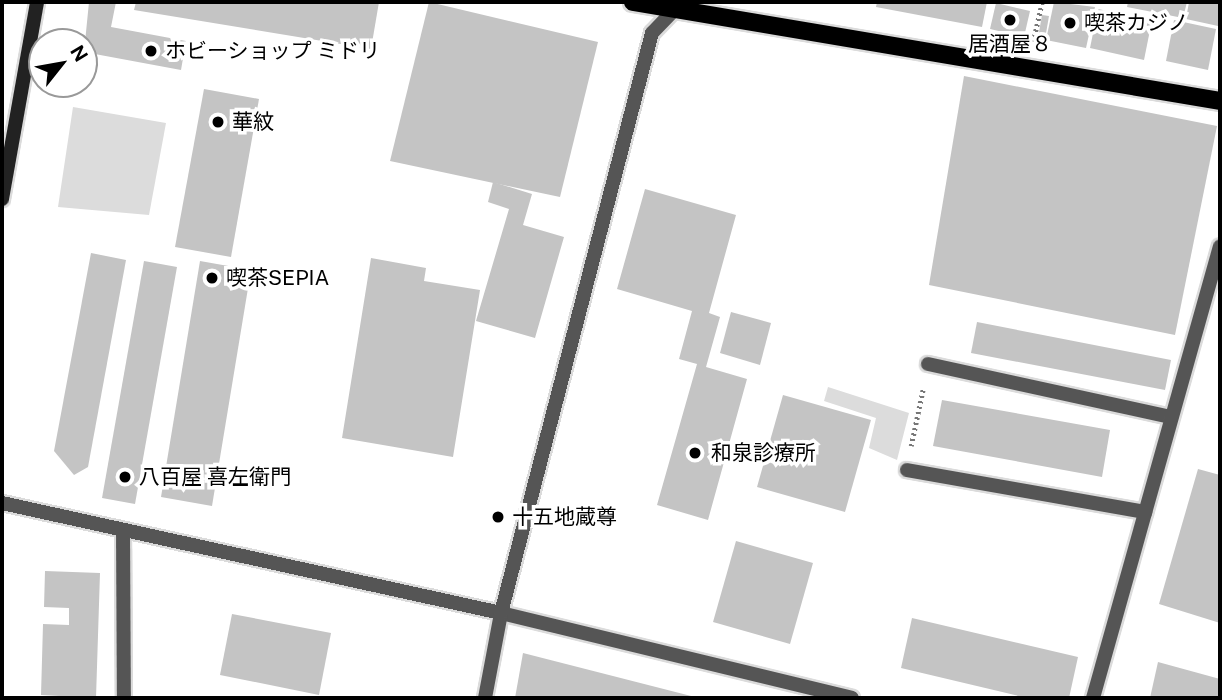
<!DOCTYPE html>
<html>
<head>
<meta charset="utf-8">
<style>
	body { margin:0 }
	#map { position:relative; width:1222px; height:700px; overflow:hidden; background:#fff; font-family:"Public Sans","Noto Sans JP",sans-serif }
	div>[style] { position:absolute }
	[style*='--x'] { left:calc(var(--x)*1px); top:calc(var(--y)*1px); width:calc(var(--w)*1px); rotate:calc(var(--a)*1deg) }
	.green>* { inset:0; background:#dcdcdc }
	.building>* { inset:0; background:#c4c4c4 }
	.path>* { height:4.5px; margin-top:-2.25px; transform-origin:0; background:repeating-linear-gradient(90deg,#777 0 2px,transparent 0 5.5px) }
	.roads { filter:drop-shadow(2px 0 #dbdbdb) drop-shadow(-2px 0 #dbdbdb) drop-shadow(0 2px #dbdbdb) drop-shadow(0 -2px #dbdbdb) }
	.lane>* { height:14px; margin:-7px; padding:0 7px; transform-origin:7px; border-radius:7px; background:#555 }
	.street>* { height:14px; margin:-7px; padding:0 7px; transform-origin:7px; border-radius:7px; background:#555 }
	.secondary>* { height:14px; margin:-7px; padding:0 7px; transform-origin:7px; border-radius:7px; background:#222 }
	.primary>* { height:18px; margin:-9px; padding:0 9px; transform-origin:9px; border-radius:9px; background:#000 }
	.dots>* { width:19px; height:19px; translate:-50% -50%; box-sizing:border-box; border:4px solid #fff; border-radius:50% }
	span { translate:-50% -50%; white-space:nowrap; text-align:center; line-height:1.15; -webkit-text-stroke:7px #fff; paint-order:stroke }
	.poi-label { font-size:21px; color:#000 }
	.left { translate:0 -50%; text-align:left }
	.frame { position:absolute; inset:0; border:4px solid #000; pointer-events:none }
	.north { position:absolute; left:28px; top:28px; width:70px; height:70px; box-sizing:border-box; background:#fff; border:2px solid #999; border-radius:50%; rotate:59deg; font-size:19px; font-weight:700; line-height:28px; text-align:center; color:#000 }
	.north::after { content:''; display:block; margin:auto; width:24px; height:32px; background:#000; clip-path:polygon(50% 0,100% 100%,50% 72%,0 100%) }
</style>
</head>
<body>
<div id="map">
	<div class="green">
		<div style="clip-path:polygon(73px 107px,166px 123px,149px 215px,58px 207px)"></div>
		<div style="clip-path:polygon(828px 387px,909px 413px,897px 460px,869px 448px,876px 418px,824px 401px)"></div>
	</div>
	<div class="building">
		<div style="clip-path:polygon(89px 2px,116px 2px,111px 27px,186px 41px,181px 70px,84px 52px)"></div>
		<div style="clip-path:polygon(136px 2px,379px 2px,371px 49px,134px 10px)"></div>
		<div style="clip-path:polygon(429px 2px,598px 42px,560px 197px,390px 161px)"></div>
		<div style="clip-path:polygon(877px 2px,987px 2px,982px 27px,876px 7px)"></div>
		<div style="clip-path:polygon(1054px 2px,1095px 7px,1086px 48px,1046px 40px)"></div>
		<div style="clip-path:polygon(1128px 2px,1187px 2px,1183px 18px,1127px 7px)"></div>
		<div style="clip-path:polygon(1189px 2px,1220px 2px,1218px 26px,1186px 19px)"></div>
		<div style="clip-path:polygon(996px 3px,1030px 11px,1024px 37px,990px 29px)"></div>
		<div style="clip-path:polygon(1098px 9px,1152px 20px,1144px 60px,1090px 48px)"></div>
		<div style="clip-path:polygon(1042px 15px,1049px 16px,1045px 39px,1038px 38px)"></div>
		<div style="clip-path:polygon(1174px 20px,1216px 29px,1208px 70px,1166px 61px)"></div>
		<div style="clip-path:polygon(964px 76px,1217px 126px,1175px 335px,929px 285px)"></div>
		<div style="clip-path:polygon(204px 89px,259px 99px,231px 257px,175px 247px)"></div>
		<div style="clip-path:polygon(493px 182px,532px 194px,523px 225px,564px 237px,535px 338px,476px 321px,509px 209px,488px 202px)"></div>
		<div style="clip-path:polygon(645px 189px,736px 215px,709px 313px,720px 317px,706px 367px,747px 379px,708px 520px,657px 505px,697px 364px,679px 359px,692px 311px,617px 289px)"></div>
		<div style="clip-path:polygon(91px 253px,126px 260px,88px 467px,74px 475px,54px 451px)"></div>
		<div style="clip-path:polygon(371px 258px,426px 268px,424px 281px,480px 290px,453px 457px,342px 438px)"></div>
		<div style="clip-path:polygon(144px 261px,177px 267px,135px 504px,102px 498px)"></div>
		<div style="clip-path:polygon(200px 261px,251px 270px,212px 506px,161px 497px)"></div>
		<div style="clip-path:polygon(731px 312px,771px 323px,760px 365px,720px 353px)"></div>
		<div style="clip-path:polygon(977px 322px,1171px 360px,1165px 390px,971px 353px)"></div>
		<div style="clip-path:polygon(783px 395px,871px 420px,845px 512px,757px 487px)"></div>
		<div style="clip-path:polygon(942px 400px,1110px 430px,1102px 477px,933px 446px)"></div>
		<div style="clip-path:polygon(1198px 469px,1220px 475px,1220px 623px,1159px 604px)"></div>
		<div style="clip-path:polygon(736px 541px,813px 563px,790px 644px,713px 622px)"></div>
		<div style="clip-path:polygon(45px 571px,100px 573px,96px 698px,41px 695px,43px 624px,69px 625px,69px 608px,44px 607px)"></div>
		<div style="clip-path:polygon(232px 614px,331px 633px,319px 695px,220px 675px)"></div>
		<div style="clip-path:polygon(912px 618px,1078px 657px,1069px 698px,1027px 698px,901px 668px)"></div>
		<div style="clip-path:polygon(523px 653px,695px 697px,694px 698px,515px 698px)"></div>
		<div style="clip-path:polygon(1158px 662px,1220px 679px,1220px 698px,1150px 698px)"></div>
	</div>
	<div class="path">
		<div style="--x:1033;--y:42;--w:41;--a:-77.3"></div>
		<div style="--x:911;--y:446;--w:58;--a:-78.1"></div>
	</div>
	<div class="roads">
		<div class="lane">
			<div style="--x:928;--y:364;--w:249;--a:12.3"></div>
			<div style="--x:907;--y:470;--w:242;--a:10"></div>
			<div style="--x:123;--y:530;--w:168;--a:89.7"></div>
		</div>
		<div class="street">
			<div style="--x:2;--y:503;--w:511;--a:12.43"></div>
			<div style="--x:501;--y:613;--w:361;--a:13.6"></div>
			<div style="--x:485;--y:698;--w:86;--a:-79.3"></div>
			<div style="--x:501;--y:613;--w:599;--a:-75.41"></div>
			<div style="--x:652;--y:33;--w:40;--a:-46"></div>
			<div style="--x:1093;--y:698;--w:469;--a:-74.3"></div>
		</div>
		<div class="secondary">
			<div style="--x:2;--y:199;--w:200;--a:-79.9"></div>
		</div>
		<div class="primary">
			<div style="--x:633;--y:2;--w:595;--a:9.57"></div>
		</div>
	</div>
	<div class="dots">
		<div style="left:1010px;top:20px;background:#000"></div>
		<div style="left:1070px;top:23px;background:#000"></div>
		<div style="left:151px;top:51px;background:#000"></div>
		<div style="left:218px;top:122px;background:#000"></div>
		<div style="left:212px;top:278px;background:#000"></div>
		<div style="left:695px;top:453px;background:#000"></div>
		<div style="left:125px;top:477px;background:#000"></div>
		<div style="left:498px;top:517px;background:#000"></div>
	</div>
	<div class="poi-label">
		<span class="left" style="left:1084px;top:23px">喫茶カジノ</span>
		<span style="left:1010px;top:44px">居酒屋８</span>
		<span class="left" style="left:165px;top:51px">ホビーショップ ミドリ</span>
		<span class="left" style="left:232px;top:122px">華紋</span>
		<span class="left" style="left:226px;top:278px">喫茶SEPIA</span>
		<span class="left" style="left:711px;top:453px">和泉診療所</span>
		<span class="left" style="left:139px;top:477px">八百屋 喜左衛門</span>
		<span class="left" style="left:512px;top:517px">十五地蔵尊</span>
	</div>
	<div class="frame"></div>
	<div class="north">N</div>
</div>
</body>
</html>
